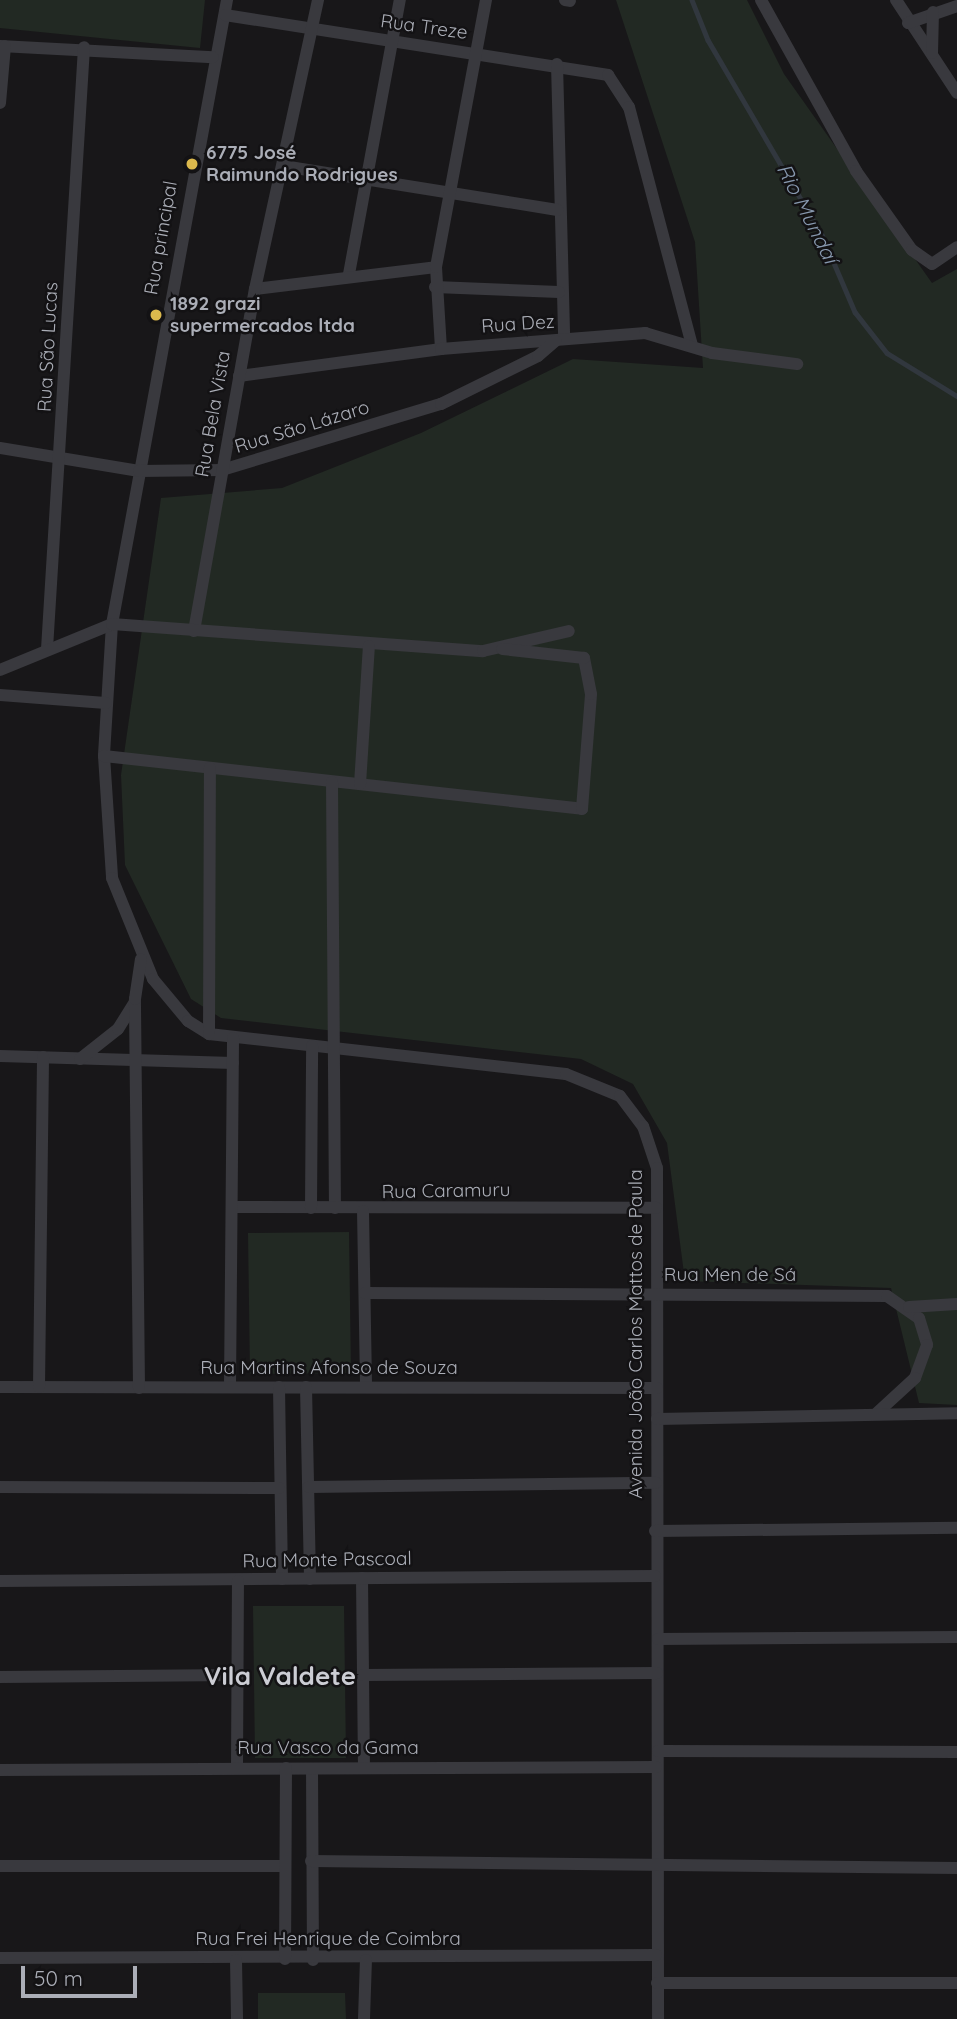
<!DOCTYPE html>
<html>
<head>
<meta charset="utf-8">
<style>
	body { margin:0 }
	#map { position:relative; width:957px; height:2019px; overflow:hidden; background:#181719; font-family:Quicksand,sans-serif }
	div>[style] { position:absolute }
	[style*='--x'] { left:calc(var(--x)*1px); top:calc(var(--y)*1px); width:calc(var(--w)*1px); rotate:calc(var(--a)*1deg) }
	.green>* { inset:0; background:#222923 }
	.stream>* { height:4.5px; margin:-2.25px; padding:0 2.25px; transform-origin:2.25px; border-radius:2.25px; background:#31373e }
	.street>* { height:12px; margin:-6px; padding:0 6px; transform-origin:6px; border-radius:6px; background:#39393e }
	.dots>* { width:19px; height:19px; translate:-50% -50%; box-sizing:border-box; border:4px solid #131214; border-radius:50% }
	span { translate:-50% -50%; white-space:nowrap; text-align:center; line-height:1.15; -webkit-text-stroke:5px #131214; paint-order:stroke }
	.street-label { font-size:19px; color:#abaeb7 }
	.poi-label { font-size:19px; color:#abaeb7; font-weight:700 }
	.left { translate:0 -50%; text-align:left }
	.water-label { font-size:21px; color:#8798ae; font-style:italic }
	.district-label { font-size:26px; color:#cccdd4; font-weight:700 }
	.scale { position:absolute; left:21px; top:1966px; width:116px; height:32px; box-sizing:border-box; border:4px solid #abaeb7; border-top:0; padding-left:9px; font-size:21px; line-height:24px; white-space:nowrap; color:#abaeb7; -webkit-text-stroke:5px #131214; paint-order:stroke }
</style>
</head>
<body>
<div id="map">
	<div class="green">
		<div style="clip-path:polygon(0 0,205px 0,200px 48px,0 28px)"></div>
		<div style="clip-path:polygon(616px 0,747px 0,784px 74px,932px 283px,957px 269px,957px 1405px,919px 1403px,891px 1288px,685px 1281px,667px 1143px,633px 1084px,581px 1059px,221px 1018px,191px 999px,125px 865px,121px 775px,161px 498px,282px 488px,421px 433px,573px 359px,703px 368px,695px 242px)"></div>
		<div style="clip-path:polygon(349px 1232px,351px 1373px,250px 1374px,248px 1233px)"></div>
		<div style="clip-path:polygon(253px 1606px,344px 1606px,346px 1758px,255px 1758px)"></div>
		<div style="clip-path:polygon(258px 1993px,345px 1993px,346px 2019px,258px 2019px)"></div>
	</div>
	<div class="stream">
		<div style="--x:692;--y:0;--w:43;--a:68.2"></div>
		<div style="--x:708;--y:40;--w:226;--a:59.7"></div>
		<div style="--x:822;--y:235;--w:84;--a:66.8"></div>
		<div style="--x:855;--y:312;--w:52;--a:52"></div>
		<div style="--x:887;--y:353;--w:82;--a:31.6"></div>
	</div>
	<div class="street">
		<div style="--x:227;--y:0;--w:635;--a:100.44"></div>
		<div style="--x:112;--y:624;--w:132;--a:93.5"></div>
		<div style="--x:104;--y:756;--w:122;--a:86.2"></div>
		<div style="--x:112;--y:878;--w:109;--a:67.9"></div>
		<div style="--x:153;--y:979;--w:55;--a:50.2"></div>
		<div style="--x:188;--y:1021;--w:25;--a:32"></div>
		<div style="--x:209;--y:1034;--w:359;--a:6.4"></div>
		<div style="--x:566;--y:1074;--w:58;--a:22.2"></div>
		<div style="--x:620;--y:1096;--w:38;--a:53"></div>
		<div style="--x:643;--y:1126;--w:44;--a:71.6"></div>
		<div style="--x:657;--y:1168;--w:851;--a:89.93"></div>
		<div style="--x:565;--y:0;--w:5;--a:11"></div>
		<div style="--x:761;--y:0;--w:196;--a:60.9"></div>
		<div style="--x:856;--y:171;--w:97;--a:54.7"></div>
		<div style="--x:912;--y:250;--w:24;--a:35"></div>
		<div style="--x:932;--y:264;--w:30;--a:-34"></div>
		<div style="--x:896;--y:0;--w:111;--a:56.7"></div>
		<div style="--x:225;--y:15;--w:388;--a:8.9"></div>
		<div style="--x:608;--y:75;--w:38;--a:57"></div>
		<div style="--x:629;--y:107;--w:247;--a:75.2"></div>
		<div style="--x:908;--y:23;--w:52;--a:-19.1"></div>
		<div style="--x:0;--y:46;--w:213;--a:3"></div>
		<div style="--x:932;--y:53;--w:41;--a:-88.6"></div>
		<div style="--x:557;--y:64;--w:275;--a:88.5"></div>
		<div style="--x:0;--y:103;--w:57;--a:-85"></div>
		<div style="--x:283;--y:166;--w:278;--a:9.1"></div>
		<div style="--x:349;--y:274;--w:279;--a:-79.5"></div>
		<div style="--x:435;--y:287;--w:124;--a:2.3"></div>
		<div style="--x:255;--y:289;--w:182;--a:-6.9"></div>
		<div style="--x:441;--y:349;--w:82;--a:-93.5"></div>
		<div style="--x:436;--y:267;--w:272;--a:-79.4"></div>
		<div style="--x:239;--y:376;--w:204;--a:-7.6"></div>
		<div style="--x:441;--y:349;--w:205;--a:-4.5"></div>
		<div style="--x:645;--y:333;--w:70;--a:16.6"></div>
		<div style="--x:712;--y:353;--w:86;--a:7.4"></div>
		<div style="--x:0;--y:448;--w:141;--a:9.4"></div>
		<div style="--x:139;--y:471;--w:83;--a:-0.7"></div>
		<div style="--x:222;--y:470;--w:229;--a:-16.8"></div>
		<div style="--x:441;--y:404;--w:108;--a:-26.3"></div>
		<div style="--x:538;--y:356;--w:23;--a:-41"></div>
		<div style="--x:194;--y:631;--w:347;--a:-79.9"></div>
		<div style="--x:255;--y:289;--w:296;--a:-77.7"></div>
		<div style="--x:47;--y:649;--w:603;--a:-86.48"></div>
		<div style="--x:0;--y:670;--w:121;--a:-22.3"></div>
		<div style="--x:112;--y:624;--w:372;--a:4.2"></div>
		<div style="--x:483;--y:651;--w:88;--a:-13.1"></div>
		<div style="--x:0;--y:695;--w:106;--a:4.3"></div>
		<div style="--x:104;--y:756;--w:481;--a:6.3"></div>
		<div style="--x:582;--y:809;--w:115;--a:-85.5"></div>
		<div style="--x:591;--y:694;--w:37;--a:-101"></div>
		<div style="--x:584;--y:658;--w:82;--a:-173.7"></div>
		<div style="--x:332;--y:782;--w:426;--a:89.6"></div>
		<div style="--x:360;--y:784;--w:138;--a:-86.3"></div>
		<div style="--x:209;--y:1034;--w:266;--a:-89.8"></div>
		<div style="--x:0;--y:1056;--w:233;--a:1.7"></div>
		<div style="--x:80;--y:1059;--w:48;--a:-38.3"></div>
		<div style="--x:118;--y:1029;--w:31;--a:-58"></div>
		<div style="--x:236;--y:1207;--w:420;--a:0.1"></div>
		<div style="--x:311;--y:1208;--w:162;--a:-89.6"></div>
		<div style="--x:363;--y:1211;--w:174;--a:89"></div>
		<div style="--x:365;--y:1293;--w:522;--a:0.33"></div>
		<div style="--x:887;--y:1296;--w:39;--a:35"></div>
		<div style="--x:919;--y:1318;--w:28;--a:73"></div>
		<div style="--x:927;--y:1345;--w:35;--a:110"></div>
		<div style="--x:915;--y:1378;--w:52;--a:137.4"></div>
		<div style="--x:909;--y:1307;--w:48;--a:-3.6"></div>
		<div style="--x:230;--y:1386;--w:348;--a:-89.5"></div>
		<div style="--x:0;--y:1387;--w:657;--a:0.09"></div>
		<div style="--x:39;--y:1387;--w:330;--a:-89.3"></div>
		<div style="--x:279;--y:1387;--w:192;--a:89.1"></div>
		<div style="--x:306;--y:1387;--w:192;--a:88.8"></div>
		<div style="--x:139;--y:1388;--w:389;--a:-90.6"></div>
		<div style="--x:135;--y:999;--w:40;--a:-81.5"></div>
		<div style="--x:657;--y:1419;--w:300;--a:-1.1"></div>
		<div style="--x:0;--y:1487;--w:279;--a:0.2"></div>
		<div style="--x:309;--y:1487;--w:347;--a:-0.7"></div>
		<div style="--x:655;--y:1531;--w:302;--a:-0.6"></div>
		<div style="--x:362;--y:1578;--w:189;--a:89.4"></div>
		<div style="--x:0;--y:1581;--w:655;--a:-0.44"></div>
		<div style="--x:658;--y:1639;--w:299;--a:-0.4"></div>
		<div style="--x:363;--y:1675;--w:294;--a:-0.4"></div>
		<div style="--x:0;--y:1677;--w:237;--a:-0.5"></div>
		<div style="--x:658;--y:1751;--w:299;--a:0.2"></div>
		<div style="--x:237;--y:1767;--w:186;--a:-89.7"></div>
		<div style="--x:312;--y:1769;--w:191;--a:89.7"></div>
		<div style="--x:0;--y:1770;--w:656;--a:-0.26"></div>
		<div style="--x:311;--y:1861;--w:646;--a:0.62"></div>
		<div style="--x:0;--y:1866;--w:284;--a:0"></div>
		<div style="--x:0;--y:1958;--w:656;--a:-0.26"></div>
		<div style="--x:285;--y:1959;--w:191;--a:-89.7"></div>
		<div style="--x:236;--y:1960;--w:59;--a:89"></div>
		<div style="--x:657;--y:1983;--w:300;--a:0"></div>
		<div style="--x:364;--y:2019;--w:59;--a:-88.1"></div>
	</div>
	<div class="dots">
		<div style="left:192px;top:164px;background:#dcb94d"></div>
		<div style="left:156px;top:315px;background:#dcb94d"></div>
	</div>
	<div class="street-label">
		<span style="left:424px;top:27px;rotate:8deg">Rua Treze</span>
		<span style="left:161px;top:238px;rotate:-80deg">Rua principal</span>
		<span style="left:518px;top:324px;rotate:-4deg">Rua Dez</span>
		<span style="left:48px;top:347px;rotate:-87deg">Rua São Lucas</span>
		<span style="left:213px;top:414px;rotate:-80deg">Rua Bela Vista</span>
		<span style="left:302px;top:427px;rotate:-17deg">Rua São Lázaro</span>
		<span style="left:446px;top:1191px;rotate:-1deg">Rua Caramuru</span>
		<span style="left:730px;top:1275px">Rua Men de Sá</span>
		<span style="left:636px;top:1334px;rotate:-90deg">Avenida João Carlos Mattos de Paula</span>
		<span style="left:329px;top:1368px">Rua Martins Afonso de Souza</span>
		<span style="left:327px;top:1560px;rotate:-1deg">Rua Monte Pascoal</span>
		<span style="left:328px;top:1748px">Rua Vasco da Gama</span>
		<span style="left:328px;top:1939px">Rua Frei Henrique de Coimbra</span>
	</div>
	<div class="poi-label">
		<span class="left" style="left:206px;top:164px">6775 José<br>Raimundo Rodrigues</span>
		<span class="left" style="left:170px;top:315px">1892 grazi<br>supermercados ltda</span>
	</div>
	<div class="water-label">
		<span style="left:808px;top:213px;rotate:63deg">Rio Mundaí</span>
	</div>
	<div class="district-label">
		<span style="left:280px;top:1676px">Vila Valdete</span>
	</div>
	<div class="scale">50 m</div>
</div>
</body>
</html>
